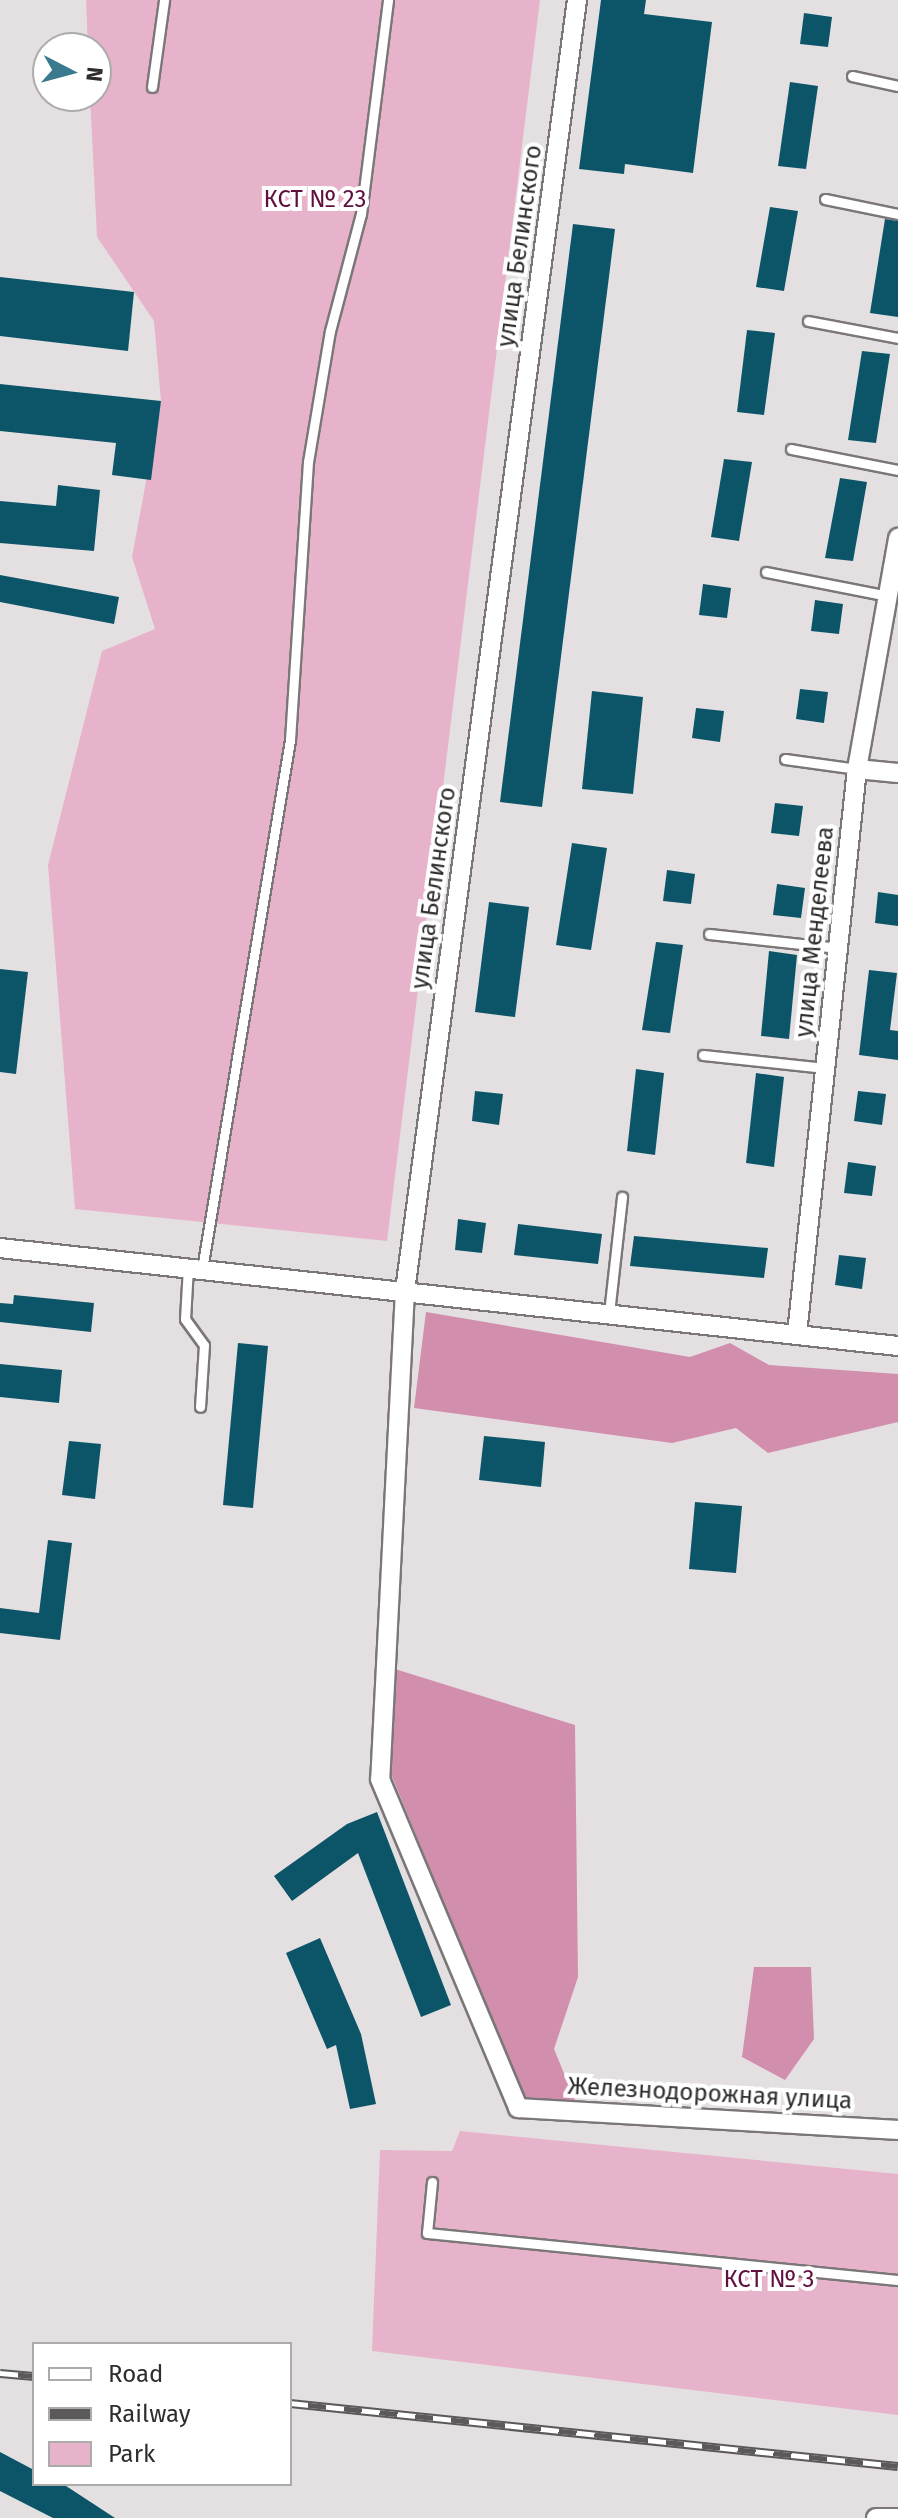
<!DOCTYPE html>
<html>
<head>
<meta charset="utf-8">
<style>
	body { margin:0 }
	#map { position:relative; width:898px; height:2518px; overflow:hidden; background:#e4e0e2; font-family:"Fira Sans",sans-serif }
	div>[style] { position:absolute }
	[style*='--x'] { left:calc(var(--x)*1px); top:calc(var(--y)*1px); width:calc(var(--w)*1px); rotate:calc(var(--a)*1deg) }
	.green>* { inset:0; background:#e7b3ca }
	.forest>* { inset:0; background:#d18ead }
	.building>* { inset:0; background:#0c5568 }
	.roads { filter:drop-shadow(2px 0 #7b7778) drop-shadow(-2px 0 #7b7778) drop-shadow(0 2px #7b7778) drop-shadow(0 -2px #7b7778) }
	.lane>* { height:9px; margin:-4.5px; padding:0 4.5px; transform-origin:4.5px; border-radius:4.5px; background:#fff }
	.street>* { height:18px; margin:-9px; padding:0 9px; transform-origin:9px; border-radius:9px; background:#fff }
	.rail>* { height:9px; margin-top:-4.5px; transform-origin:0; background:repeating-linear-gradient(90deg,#fff 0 18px,#5b595a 0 36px); box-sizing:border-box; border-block:2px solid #5b595a }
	span { translate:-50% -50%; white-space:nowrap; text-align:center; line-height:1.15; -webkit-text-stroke:8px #fff; paint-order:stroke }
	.park-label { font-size:24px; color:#60103f }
	.street-label { font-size:24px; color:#2e2c2d }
	.legend { position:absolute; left:32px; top:2342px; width:260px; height:144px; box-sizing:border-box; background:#fff; border:2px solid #ababab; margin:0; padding:10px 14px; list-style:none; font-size:24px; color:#2e2c2d }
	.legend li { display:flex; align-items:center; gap:16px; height:40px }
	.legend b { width:40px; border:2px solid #ababab }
	.north { position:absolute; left:32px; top:32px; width:80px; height:80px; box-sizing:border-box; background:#fff; border:2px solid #ababab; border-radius:50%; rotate:96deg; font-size:22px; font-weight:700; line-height:32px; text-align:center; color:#2e2c2d }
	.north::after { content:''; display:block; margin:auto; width:28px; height:36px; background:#3a798e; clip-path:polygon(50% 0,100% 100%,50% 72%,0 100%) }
</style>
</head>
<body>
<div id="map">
	<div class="green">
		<div style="clip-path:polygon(86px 0,540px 0,387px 1241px,75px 1209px,48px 865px,102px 651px,155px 629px,132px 557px,161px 401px,154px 321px,97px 237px,90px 96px,96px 48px,88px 48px)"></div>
		<div style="clip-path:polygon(460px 2131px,898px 2174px,898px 2415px,372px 2351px,380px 2150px,452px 2151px)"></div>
	</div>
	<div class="forest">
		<div style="clip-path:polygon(426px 1312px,690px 1357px,730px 1343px,769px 1365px,898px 1374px,898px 1422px,768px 1453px,736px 1428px,672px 1443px,414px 1408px)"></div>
		<div style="clip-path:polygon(395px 1669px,575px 1725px,578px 1977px,554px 2049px,575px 2100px,524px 2099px,391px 1774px)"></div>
		<div style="clip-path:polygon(754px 1967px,811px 1967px,814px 2039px,785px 2080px,742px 2057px)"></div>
	</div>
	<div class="building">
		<div style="clip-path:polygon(601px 0,646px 0,644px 14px,712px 22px,693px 173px,625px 164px,624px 174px,579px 169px)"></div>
		<div style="clip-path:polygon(804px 13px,832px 17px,828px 47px,800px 44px)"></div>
		<div style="clip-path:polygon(790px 82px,818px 86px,806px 169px,778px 166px)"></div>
		<div style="clip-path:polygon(770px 207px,798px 211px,784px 291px,756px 287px)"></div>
		<div style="clip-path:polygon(885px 219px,898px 221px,898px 317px,870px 313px)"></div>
		<div style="clip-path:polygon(573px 224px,615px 229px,542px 807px,500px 802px)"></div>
		<div style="clip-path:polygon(0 277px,134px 292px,128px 351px,0 336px)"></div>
		<div style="clip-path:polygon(747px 330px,775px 333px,764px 415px,737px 412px)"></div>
		<div style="clip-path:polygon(862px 351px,890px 354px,876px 443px,848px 440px)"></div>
		<div style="clip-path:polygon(0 384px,161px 401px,151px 480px,112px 475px,116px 443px,0 431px)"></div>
		<div style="clip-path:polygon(724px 459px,752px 462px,739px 541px,711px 537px)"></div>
		<div style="clip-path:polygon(840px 478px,867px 482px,853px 561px,825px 558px)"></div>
		<div style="clip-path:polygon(58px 485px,100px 490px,94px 551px,0 543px,0 501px,56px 506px)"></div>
		<div style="clip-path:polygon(0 575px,119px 597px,114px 624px,0 602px)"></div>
		<div style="clip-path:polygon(703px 584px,731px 588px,727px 618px,699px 615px)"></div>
		<div style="clip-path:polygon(815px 600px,843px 604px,839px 634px,811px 631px)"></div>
		<div style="clip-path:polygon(800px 689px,828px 692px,824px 723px,796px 719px)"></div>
		<div style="clip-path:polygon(592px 691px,643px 697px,633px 794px,582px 789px)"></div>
		<div style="clip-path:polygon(696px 708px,724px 711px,720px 742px,692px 738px)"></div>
		<div style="clip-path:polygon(775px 803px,803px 806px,799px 836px,771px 833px)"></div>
		<div style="clip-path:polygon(572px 843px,607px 848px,591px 950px,556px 945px)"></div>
		<div style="clip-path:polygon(667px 870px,695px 874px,691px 904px,663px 901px)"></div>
		<div style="clip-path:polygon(777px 884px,805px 888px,801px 918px,773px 915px)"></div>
		<div style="clip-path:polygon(878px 892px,898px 895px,898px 926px,875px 923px)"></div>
		<div style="clip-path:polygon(489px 902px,529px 907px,515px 1017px,475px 1012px)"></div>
		<div style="clip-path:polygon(656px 942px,683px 945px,670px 1033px,642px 1030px)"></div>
		<div style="clip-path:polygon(769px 951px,797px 955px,789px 1039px,761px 1036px)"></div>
		<div style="clip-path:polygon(0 969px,28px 972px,16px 1074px,0 1072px)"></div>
		<div style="clip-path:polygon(869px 970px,897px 973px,890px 1030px,898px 1031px,898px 1060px,859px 1055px)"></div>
		<div style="clip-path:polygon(636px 1069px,664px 1073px,655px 1155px,627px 1151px)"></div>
		<div style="clip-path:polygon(756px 1073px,784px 1077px,774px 1167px,746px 1163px)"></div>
		<div style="clip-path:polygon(475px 1091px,503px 1094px,499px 1125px,472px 1121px)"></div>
		<div style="clip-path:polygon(858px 1091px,886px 1094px,882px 1125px,854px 1121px)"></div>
		<div style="clip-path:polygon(848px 1162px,876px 1166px,872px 1196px,844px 1193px)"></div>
		<div style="clip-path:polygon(458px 1219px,486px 1223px,482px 1253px,455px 1250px)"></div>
		<div style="clip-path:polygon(518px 1224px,602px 1234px,598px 1264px,514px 1255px)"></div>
		<div style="clip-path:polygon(634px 1236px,768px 1248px,764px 1278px,630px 1266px)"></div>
		<div style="clip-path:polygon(839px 1255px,866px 1258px,862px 1289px,835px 1285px)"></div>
		<div style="clip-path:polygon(14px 1295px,94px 1303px,91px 1332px,0 1322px,0 1303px,13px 1304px)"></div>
		<div style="clip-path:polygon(238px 1343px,268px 1346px,253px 1508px,223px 1505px)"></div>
		<div style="clip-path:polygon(0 1364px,62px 1370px,59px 1403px,0 1397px)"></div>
		<div style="clip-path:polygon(484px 1436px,545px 1442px,541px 1487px,479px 1480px)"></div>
		<div style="clip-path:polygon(69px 1441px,101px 1444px,95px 1499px,62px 1495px)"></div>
		<div style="clip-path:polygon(695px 1502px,742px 1506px,736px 1573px,689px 1569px)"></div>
		<div style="clip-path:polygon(48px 1540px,72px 1543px,60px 1640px,0 1633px,0 1608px,39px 1613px)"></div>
		<div style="clip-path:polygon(377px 1812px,451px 2005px,421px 2017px,358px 1853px,292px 1901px,274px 1876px,347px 1824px)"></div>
		<div style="clip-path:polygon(320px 1938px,361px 2034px,376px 2104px,350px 2109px,336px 2045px,327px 2049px,286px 1953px)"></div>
		<div style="clip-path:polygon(0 2452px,34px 2470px,34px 2484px,63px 2484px,115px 2518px,53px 2518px,0 2491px)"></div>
	</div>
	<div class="roads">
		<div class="lane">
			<div style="--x:852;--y:76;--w:47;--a:12.3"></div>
			<div style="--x:152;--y:87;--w:88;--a:-82.1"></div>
			<div style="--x:825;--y:199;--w:75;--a:11.6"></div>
			<div style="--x:808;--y:321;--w:92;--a:10.7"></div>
			<div style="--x:791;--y:449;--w:109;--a:11.1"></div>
			<div style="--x:766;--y:572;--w:124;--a:11.1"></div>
			<div style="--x:785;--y:759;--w:73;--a:7.9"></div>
			<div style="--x:709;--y:934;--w:130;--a:6.2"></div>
			<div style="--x:703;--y:1055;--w:123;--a:6.1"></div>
			<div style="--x:188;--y:1267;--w:52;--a:93.3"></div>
			<div style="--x:185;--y:1319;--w:32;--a:54"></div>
			<div style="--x:204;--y:1345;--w:62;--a:93.7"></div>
			<div style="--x:202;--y:1269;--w:536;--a:-80.56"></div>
			<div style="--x:290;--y:740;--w:279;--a:-86.3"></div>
			<div style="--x:308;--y:462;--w:133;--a:-80.5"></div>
			<div style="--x:330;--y:331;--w:121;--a:-75.2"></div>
			<div style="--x:361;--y:214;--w:216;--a:-82.8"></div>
			<div style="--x:609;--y:1313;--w:117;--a:-83.6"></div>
			<div style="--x:432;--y:2182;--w:51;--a:95.6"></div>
			<div style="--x:427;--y:2233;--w:473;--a:5.7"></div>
		</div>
		<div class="street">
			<div style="--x:577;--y:0;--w:1301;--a:97.59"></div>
			<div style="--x:405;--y:1290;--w:490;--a:92.9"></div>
			<div style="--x:380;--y:1779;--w:357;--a:67.2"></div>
			<div style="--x:518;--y:2108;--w:381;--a:3.3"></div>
			<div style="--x:857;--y:769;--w:41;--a:5.6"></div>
			<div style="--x:0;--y:1248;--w:903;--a:6.23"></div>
			<div style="--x:797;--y:1334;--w:568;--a:-83.94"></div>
			<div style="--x:857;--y:769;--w:235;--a:-79.9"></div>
			<div style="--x:876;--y:2518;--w:22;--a:0"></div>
		</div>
	</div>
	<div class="rail">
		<div style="--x:0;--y:2373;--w:34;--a:5"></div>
		<div style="--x:290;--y:2403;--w:611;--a:5.92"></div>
	</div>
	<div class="park-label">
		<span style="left:315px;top:200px">КСТ № 23</span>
		<span style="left:769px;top:2280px">КСТ № 3</span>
	</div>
	<div class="street-label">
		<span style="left:520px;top:246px;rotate:-82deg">улица Белинского</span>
		<span style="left:434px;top:888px;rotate:-82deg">улица Белинского</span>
		<span style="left:815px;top:932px;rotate:-84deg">улица Менделеева</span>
		<span style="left:710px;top:2094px;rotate:3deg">Железнодорожная улица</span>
	</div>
	<ul class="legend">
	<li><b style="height:10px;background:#fff"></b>Road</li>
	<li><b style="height:10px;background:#5b595a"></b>Railway</li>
	<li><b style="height:22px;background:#e7b3ca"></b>Park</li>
	</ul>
	<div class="north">N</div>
</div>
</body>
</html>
